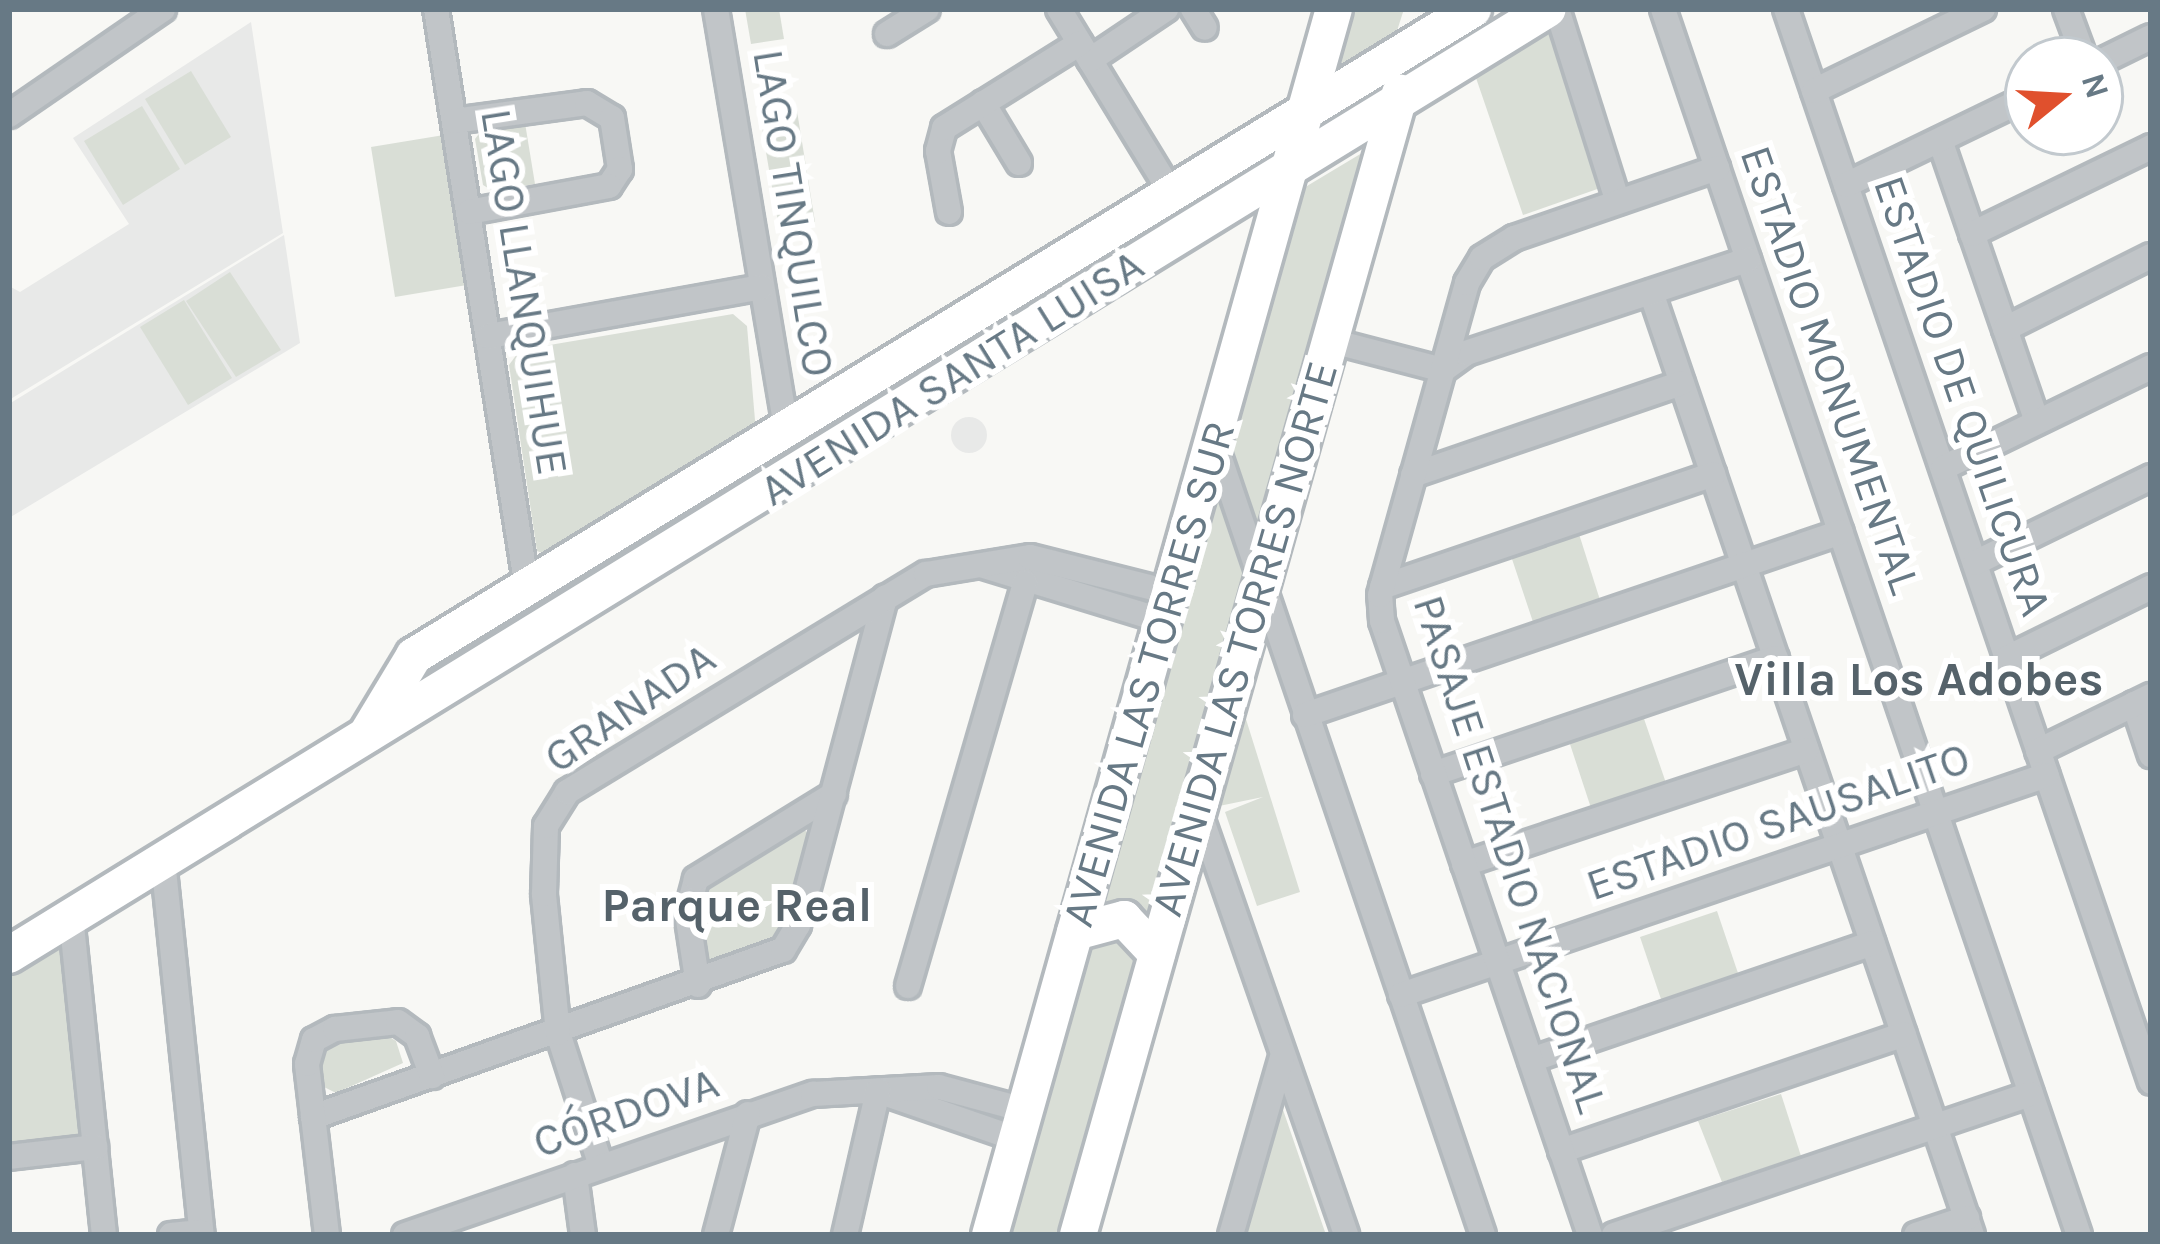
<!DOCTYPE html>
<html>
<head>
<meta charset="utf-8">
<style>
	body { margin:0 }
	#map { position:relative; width:2160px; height:1244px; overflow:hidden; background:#f8f8f5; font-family:Karla,sans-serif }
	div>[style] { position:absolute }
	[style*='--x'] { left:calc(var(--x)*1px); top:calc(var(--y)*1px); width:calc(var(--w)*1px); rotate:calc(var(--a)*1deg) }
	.built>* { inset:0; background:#e8e9e8 }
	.round { border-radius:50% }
	.green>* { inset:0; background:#d9ded6 }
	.roads { filter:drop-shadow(3px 0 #b3b9bd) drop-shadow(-3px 0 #b3b9bd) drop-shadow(0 3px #b3b9bd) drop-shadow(0 -3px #b3b9bd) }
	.street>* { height:24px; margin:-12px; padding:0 12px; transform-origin:12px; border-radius:12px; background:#c1c5c8 }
	.secondary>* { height:36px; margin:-18px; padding:0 18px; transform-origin:18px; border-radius:18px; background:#fff }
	span { translate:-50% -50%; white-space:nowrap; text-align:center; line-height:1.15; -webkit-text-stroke:12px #fff; paint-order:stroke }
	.street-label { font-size:45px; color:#677985 }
	.neighbourhood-label { font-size:48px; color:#55626a; font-weight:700 }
	.frame { position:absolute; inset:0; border:12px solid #677985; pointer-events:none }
	.north { position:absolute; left:2004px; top:36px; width:120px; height:120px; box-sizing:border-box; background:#fff; border:3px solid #c2c9ce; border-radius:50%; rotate:72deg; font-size:33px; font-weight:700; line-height:48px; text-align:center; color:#677985 }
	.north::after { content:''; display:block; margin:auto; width:42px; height:54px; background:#e0502d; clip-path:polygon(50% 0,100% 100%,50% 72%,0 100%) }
</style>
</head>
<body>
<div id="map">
	<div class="built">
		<div style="clip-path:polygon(251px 22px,283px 233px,9px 400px,9px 286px,20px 292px,129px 224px,73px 138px)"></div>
		<div style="clip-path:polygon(284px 235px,300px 343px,9px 518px,9px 404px)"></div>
		<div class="round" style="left:951px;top:417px;width:36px;height:36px"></div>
	</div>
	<div class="green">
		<div style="clip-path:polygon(745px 9px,779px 9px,784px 39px,751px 44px)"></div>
		<div style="clip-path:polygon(1347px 9px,1404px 9px,1396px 34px,1329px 72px)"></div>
		<div style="clip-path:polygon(1555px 27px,1606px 186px,1523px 215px,1475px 75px)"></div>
		<div style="clip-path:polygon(191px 71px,231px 137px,185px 165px,145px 99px)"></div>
		<div style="clip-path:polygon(142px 106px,180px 169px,123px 205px,84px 141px)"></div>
		<div style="clip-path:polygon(797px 111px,815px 222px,779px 228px,760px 117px)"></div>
		<div style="clip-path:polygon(525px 123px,535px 184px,493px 191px,483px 185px,475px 139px,481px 131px)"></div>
		<div style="clip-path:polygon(450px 134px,473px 284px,395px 297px,371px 147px)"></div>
		<div style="clip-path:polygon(1362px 153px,1065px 1235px,1000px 1235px,1302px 189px)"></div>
		<div style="clip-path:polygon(230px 272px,281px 350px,236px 377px,186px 301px)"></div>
		<div style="clip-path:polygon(184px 300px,232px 378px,188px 405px,140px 327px)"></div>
		<div style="clip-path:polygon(733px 314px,747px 326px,756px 432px,555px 558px,537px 551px,509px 365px,520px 350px)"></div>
		<div style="clip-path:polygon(1579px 534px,1600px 600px,1533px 622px,1511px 556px)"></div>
		<div style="clip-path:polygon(1641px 710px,1666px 783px,1591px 808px,1567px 735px)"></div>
		<div style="clip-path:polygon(1245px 716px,1300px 892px,1257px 906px,1225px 812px,1263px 797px,1219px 806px)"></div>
		<div style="clip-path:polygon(801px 826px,813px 839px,786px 936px,706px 967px,699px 886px)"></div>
		<div style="clip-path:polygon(1717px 911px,1741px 982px,1664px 1008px,1640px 937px)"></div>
		<div style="clip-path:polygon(59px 946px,82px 1142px,9px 1150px,9px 978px)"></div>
		<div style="clip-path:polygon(381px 1032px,396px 1041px,403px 1063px,336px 1093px,318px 1084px,317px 1048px,326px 1037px)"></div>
		<div style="clip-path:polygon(1781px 1094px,1801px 1156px,1722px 1182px,1698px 1121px)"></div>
		<div style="clip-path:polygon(1280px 1101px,1326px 1235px,1244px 1235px)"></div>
	</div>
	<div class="roads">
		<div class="street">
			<div style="--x:436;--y:9;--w:586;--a:81.07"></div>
			<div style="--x:716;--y:9;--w:429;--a:80.5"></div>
			<div style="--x:1059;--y:9;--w:217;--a:58.6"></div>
			<div style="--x:1193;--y:9;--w:22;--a:58"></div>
			<div style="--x:1557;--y:9;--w:202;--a:72.5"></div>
			<div style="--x:1663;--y:9;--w:1295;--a:71.26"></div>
			<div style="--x:1786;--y:9;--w:1133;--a:71.21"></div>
			<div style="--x:2066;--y:9;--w:54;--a:69.6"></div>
			<div style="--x:887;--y:34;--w:47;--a:-32"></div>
			<div style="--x:1090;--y:60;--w:92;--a:-33.9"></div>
			<div style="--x:2100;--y:62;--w:57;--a:-26.1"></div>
			<div style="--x:1814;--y:91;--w:188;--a:-25.9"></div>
			<div style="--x:983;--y:103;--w:70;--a:59"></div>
			<div style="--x:9;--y:115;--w:187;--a:-34.5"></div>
			<div style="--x:454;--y:121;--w:134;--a:-7.7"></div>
			<div style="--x:587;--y:103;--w:29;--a:31"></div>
			<div style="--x:612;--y:118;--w:52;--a:81.1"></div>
			<div style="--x:620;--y:169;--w:20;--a:123"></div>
			<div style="--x:609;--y:186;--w:142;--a:169.5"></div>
			<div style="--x:1940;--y:140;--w:298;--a:71"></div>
			<div style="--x:1846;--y:185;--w:202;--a:-25.8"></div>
			<div style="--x:949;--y:212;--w:62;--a:-100.2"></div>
			<div style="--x:938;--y:151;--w:24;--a:-75"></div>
			<div style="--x:944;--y:128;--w:160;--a:-32"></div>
			<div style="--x:1972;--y:234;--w:199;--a:-25.9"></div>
			<div style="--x:1651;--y:292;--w:996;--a:71.2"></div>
			<div style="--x:2005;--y:329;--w:163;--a:-26.6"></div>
			<div style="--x:489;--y:336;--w:277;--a:-10.2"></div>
			<div style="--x:1328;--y:340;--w:119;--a:14.6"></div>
			<div style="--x:1443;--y:370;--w:29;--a:-36"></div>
			<div style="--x:1466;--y:353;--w:297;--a:-18.3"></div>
			<div style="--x:1215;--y:444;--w:835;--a:71.28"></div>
			<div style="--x:1943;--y:468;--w:231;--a:-25.9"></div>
			<div style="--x:1413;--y:475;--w:284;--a:-18.9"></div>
			<div style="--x:1975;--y:563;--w:196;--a:-26"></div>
			<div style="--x:984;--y:566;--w:188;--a:17"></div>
			<div style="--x:1382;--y:587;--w:350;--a:-18.8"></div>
			<div style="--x:2007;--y:658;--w:161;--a:-26.2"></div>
			<div style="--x:2134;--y:704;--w:54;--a:71.6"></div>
			<div style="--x:1305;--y:715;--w:566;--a:-18.85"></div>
			<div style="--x:2038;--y:751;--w:126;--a:-26"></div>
			<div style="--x:1433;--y:774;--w:362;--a:-18.7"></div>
			<div style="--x:1199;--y:812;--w:448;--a:70.8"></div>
			<div style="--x:163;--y:860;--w:377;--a:84.1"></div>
			<div style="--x:1464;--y:864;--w:361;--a:-18.4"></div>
			<div style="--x:71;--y:916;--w:321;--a:84.1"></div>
			<div style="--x:698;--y:985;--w:73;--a:-98.7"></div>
			<div style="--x:687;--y:913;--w:35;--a:-75"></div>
			<div style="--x:696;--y:879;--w:162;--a:-31.6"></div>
			<div style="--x:908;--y:986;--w:420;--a:-73.8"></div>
			<div style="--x:1401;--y:995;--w:682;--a:-18.81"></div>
			<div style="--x:1531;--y:1060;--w:361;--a:-18.9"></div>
			<div style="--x:878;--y:1091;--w:147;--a:19.1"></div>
			<div style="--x:313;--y:1117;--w:499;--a:-19.6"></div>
			<div style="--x:783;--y:950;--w:29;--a:-59"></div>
			<div style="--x:798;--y:925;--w:339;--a:-75.1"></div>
			<div style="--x:1561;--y:1151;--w:362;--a:-18.8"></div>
			<div style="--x:9;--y:1157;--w:87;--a:-6.6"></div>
			<div style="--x:601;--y:1166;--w:140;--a:-107.9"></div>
			<div style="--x:558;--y:1033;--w:140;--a:-95.8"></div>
			<div style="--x:544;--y:894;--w:68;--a:-88.3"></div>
			<div style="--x:546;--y:826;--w:40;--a:-58"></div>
			<div style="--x:567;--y:792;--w:420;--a:-31.3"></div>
			<div style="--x:926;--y:574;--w:105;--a:-9.3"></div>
			<div style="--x:1030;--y:557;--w:147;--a:14.1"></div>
			<div style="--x:575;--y:1175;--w:61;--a:82.4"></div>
			<div style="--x:171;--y:1235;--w:30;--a:-6"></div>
			<div style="--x:327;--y:1235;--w:172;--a:-96.7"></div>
			<div style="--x:307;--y:1064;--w:25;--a:-74"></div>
			<div style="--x:314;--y:1040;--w:24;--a:-28"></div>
			<div style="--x:335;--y:1029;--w:63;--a:-6.3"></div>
			<div style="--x:398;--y:1022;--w:24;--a:36"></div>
			<div style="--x:417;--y:1036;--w:43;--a:69.4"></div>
			<div style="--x:405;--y:1235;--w:432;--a:-19.1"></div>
			<div style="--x:813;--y:1094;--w:126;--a:-3.2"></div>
			<div style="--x:939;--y:1087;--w:89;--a:15"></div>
			<div style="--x:716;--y:1235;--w:125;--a:-75.2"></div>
			<div style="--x:845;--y:1235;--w:148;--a:-77.1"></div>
			<div style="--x:1231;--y:1235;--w:188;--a:-74"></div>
			<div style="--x:1590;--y:1235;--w:648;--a:-108.71"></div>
			<div style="--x:1382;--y:621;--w:26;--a:-94"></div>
			<div style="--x:1380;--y:595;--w:324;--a:-74.4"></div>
			<div style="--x:1467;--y:283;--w:29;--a:-59"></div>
			<div style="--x:1482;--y:258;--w:38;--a:-32"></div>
			<div style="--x:1514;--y:238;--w:215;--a:-19"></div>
			<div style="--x:1614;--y:1235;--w:440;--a:-18.7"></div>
			<div style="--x:1916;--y:1235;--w:54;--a:-18.4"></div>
		</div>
		<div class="secondary">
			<div style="--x:367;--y:734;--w:91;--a:-58.9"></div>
			<div style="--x:414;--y:656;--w:1241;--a:-31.42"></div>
			<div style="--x:1075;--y:932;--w:51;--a:-14.9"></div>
			<div style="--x:1124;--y:919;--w:48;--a:46.7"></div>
			<div style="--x:9;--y:955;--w:1806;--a:-31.58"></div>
			<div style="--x:990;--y:1235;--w:1273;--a:-74.33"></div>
			<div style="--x:1078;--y:1235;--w:1187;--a:-74.25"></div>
		</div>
	</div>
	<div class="street-label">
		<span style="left:793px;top:213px;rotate:81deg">LAGO TINQUILCO</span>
		<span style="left:524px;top:292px;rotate:81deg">LAGO LLANQUIHUE</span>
		<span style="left:1830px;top:370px;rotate:71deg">ESTADIO MONUMENTAL</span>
		<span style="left:952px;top:378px;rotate:-32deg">AVENIDA SANTA LUISA</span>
		<span style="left:1962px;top:396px;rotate:71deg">ESTADIO DE QUILICURA</span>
		<span style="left:1245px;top:639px;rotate:-74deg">AVENIDA LAS TORRES NORTE</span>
		<span style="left:1149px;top:674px;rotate:-74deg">AVENIDA LAS TORRES SUR</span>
		<span style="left:630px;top:708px;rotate:-34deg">GRANADA</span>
		<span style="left:1778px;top:822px;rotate:-19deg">ESTADIO SAUSALITO</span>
		<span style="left:1510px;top:854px;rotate:72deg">PASAJE ESTADIO NACIONAL</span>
		<span style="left:626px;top:1113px;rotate:-19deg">CÓRDOVA</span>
	</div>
	<div class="neighbourhood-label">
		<span style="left:1919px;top:680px">Villa Los Adobes</span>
		<span style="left:737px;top:906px">Parque Real</span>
	</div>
	<div class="frame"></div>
	<div class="north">N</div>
</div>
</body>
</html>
